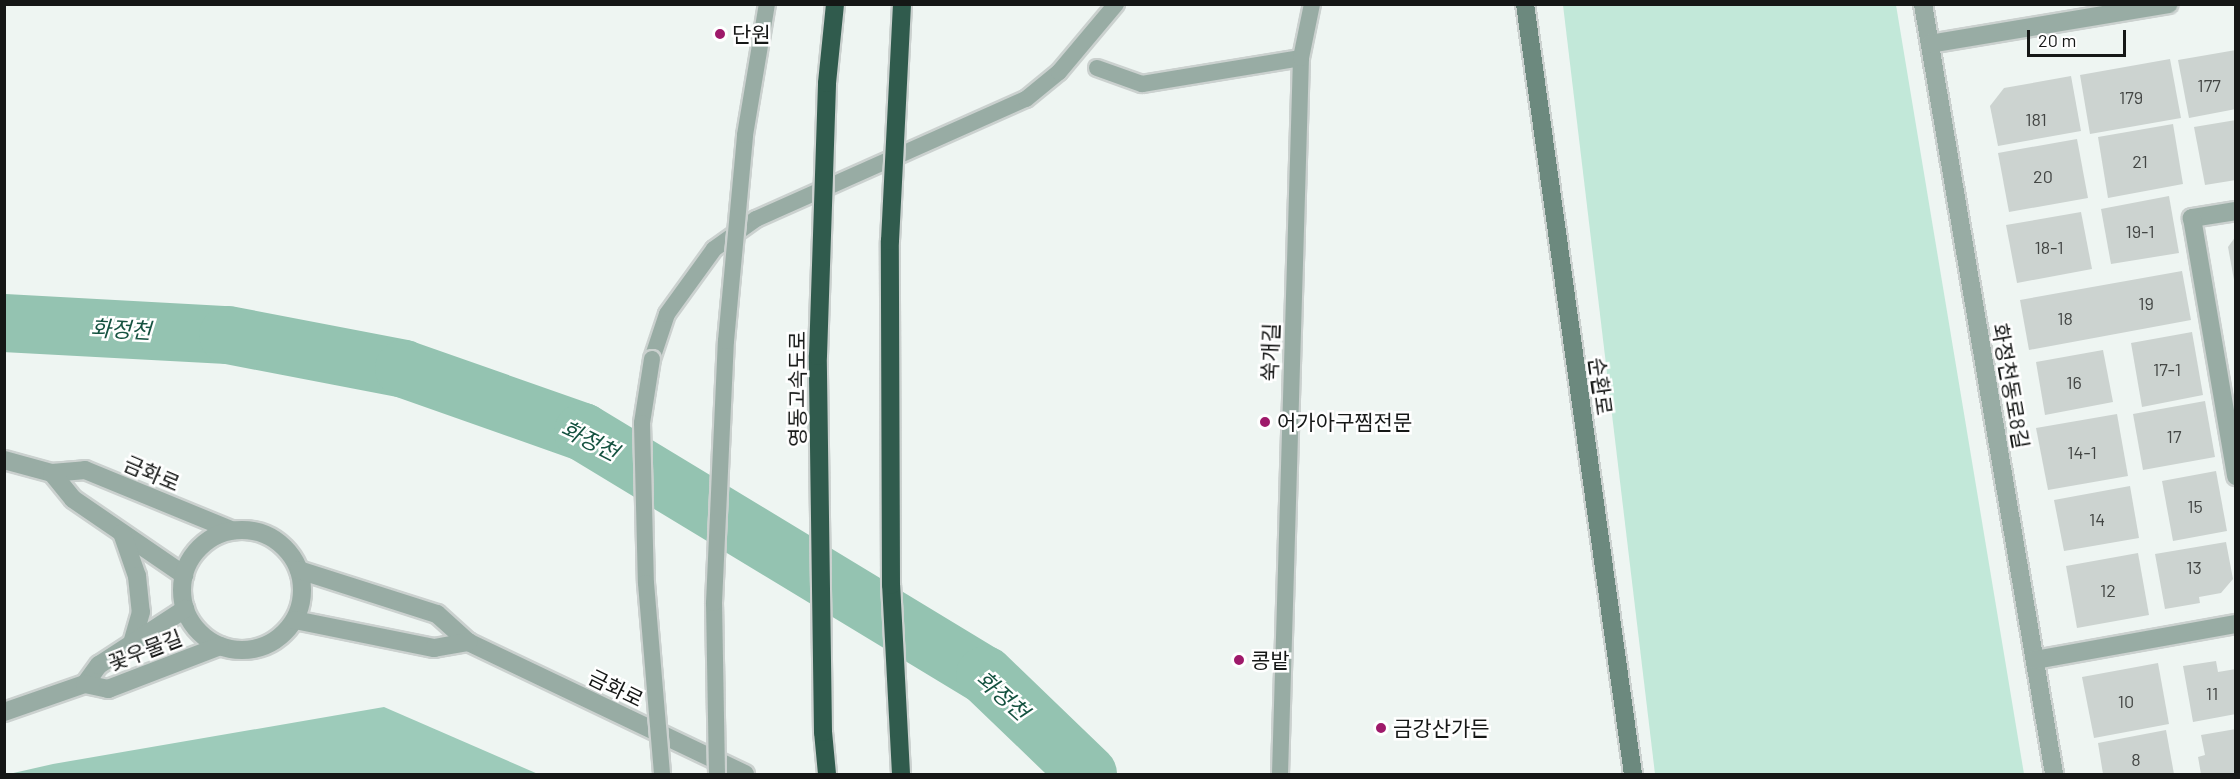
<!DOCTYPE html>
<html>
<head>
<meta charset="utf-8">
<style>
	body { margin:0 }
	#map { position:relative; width:2240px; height:779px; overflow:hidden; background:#eef5f2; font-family:Barlow,"Noto Sans KR",sans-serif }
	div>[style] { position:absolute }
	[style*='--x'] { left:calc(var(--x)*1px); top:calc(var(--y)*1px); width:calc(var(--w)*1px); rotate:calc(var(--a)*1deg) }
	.green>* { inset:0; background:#c2e8d9 }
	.forest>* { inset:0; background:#9dcbba }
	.river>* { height:58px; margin:-29px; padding:0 29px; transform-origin:29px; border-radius:29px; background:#94c3b1 }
	.building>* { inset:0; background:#ccd3d0 }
	.roads { filter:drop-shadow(2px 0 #cbd1cf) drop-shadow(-2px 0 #cbd1cf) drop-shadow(0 2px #cbd1cf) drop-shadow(0 -2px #cbd1cf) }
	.service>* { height:16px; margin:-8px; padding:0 8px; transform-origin:8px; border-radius:8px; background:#98aca4 }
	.minor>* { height:18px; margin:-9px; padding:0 9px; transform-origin:9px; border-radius:9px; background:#98aca4 }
	.tertiary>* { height:18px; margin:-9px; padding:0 9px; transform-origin:9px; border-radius:9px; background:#98aca4 }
	.tertiary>.ring { margin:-9px; padding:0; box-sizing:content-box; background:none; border:18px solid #98aca4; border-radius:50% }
	.secondary>* { height:18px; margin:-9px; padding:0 9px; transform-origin:9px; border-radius:9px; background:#6c897e }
	.bridges { filter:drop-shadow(2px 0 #cbd1cf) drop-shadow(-2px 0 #cbd1cf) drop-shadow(0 2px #cbd1cf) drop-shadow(0 -2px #cbd1cf) }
	.service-bridge>* { height:16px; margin:-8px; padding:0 8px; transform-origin:8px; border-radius:8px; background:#98aca4 }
	.motorway-bridge>* { height:18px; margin:-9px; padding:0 9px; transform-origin:9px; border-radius:9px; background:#305b4d }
	.dots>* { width:16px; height:16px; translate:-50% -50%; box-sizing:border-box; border:3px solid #fff; border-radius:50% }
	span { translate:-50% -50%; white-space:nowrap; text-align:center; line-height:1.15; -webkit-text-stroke:5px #fff; paint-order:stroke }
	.number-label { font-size:18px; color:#434644 }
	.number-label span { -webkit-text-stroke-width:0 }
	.poi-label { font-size:21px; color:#151716 }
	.left { translate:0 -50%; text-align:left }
	.street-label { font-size:21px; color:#151716 }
	.water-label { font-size:22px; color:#155240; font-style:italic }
	.frame { position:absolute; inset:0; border:6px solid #151716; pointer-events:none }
	.scale { position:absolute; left:2027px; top:30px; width:99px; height:27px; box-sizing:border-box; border:3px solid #151716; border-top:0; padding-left:8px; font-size:18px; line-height:21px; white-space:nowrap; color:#151716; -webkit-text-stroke:4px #fff; paint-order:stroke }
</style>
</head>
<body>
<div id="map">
	<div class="green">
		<div style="clip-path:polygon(1563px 5px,1896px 5px,2024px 774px,1655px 774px)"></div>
	</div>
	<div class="forest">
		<div style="clip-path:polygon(384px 707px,538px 774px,9px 774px,53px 764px)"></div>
	</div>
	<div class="river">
		<div style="--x:4;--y:323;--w:224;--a:3.1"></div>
		<div style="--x:228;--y:335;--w:179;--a:10.9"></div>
		<div style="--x:404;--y:369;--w:190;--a:19.4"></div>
		<div style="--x:583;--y:432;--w:470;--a:31.2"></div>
		<div style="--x:985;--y:675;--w:143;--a:43.9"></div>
	</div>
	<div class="building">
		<div style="clip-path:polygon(2236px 50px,2236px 109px,2189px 118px,2178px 60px)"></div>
		<div style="clip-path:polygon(2170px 59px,2181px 118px,2090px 134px,2080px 75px)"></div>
		<div style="clip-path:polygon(2071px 76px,2081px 131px,1998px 146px,1990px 106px,2004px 88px)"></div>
		<div style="clip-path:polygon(2236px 120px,2236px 180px,2205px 185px,2194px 127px)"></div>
		<div style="clip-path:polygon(2173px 124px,2183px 184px,2108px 198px,2098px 137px)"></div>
		<div style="clip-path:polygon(2077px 139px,2088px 198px,2009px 212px,1998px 153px)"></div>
		<div style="clip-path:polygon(2169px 196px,2179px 253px,2111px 264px,2101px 209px)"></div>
		<div style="clip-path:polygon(2081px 212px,2092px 269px,2017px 283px,2006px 225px)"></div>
		<div style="clip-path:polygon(2236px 236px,2236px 280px,2234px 280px,2228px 247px)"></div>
		<div style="clip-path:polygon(2182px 271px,2191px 320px,2029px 350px,2020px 300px)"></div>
		<div style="clip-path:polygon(2192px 332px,2203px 395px,2142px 407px,2131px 343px)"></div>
		<div style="clip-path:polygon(2103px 350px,2113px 402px,2045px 415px,2036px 362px)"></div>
		<div style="clip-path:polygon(2205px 401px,2215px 457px,2143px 470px,2133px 414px)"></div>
		<div style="clip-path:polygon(2117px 414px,2128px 476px,2048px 490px,2036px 428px)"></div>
		<div style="clip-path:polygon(2216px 471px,2227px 531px,2173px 541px,2162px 481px)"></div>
		<div style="clip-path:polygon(2130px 486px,2139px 538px,2064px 551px,2054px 500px)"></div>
		<div style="clip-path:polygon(2226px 542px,2233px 579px,2221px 593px,2199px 597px,2200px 603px,2165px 609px,2155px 554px)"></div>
		<div style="clip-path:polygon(2138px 553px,2149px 615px,2077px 628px,2066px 566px)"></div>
		<div style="clip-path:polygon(2216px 661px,2218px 672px,2236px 669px,2236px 714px,2193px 722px,2183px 666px)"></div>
		<div style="clip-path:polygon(2158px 663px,2169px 724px,2094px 738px,2082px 677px)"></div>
		<div style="clip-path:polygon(2236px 729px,2236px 774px,2201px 774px,2198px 757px,2205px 755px,2201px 735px)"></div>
		<div style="clip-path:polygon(2166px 730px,2174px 774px,2103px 774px,2098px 743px)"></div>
	</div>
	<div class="roads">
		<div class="service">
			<div style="--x:1097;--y:68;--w:48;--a:19.6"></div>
			<div style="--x:1142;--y:84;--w:161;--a:-9.3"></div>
			<div style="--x:652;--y:359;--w:47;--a:-71.6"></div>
			<div style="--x:667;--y:314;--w:80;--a:-54.1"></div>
			<div style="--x:714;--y:249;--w:52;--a:-35.5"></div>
			<div style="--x:756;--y:219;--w:295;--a:-24"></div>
			<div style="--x:1026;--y:99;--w:43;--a:-39.3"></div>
			<div style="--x:1059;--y:72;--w:89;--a:-50"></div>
			<div style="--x:1280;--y:774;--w:716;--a:-88.32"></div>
			<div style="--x:1301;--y:58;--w:55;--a:-78.5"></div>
		</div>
		<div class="minor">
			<div style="--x:1923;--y:4;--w:781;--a:80.34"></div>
			<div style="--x:2236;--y:211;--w:45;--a:171"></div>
			<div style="--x:2192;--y:218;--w:262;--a:80.3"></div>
			<div style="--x:2035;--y:660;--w:204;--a:-10.2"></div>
		</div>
		<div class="tertiary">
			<div style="--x:1930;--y:44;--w:242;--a:-9.5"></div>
			<div style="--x:4;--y:460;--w:50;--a:15.2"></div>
			<div style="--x:52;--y:473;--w:33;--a:-5"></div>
			<div style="--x:85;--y:470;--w:158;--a:22.3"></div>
			<div style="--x:52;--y:473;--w:33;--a:51"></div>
			<div style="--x:73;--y:499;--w:135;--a:34.4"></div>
			<div class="ring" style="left:182px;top:530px;width:102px;height:102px"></div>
			<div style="--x:122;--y:533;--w:46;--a:70.8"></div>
			<div style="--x:137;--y:576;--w:36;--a:84"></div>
			<div style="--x:141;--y:612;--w:33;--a:106"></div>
			<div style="--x:299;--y:570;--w:145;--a:17.7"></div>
			<div style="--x:437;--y:614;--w:42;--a:42.1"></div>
			<div style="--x:468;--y:642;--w:307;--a:25.5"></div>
			<div style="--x:295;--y:620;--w:142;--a:11.4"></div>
			<div style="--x:434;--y:648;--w:35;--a:-10"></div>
			<div style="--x:85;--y:684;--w:24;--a:-54"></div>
			<div style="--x:99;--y:665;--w:103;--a:-33.1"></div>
			<div style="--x:4;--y:712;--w:86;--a:-19.1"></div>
			<div style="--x:85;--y:684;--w:24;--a:12"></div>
			<div style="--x:108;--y:689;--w:120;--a:-21"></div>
		</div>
		<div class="secondary">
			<div style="--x:1525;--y:4;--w:778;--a:82.02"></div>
		</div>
	</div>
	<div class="bridges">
		<div class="service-bridge">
			<div style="--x:652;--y:359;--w:65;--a:98.9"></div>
			<div style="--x:642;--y:423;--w:160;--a:88.6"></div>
			<div style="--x:646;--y:583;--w:192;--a:85.2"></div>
			<div style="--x:717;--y:774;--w:171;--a:-91"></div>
			<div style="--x:714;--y:603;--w:262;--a:-87.4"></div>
			<div style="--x:726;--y:341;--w:207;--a:-84.7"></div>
			<div style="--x:745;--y:135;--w:133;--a:-80.5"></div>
		</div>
		<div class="motorway-bridge">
			<div style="--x:827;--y:774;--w:42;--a:-95.4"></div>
			<div style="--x:823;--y:732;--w:376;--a:-90.8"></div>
			<div style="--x:818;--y:356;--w:273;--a:-88.1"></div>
			<div style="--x:827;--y:83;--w:79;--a:-84.2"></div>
			<div style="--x:901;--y:774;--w:189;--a:-93"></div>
			<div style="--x:891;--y:585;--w:344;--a:-90.2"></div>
			<div style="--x:890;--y:241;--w:237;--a:-87.1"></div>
		</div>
	</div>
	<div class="dots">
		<div style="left:720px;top:34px;background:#9e196a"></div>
		<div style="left:1265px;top:422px;background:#9e196a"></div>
		<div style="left:1239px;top:660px;background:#9e196a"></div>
		<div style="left:1381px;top:728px;background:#9e196a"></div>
	</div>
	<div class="number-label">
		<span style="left:2209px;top:85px">177</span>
		<span style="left:2131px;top:97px">179</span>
		<span style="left:2036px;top:119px">181</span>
		<span style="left:2140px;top:161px">21</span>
		<span style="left:2043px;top:176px">20</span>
		<span style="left:2140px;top:231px">19-1</span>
		<span style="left:2049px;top:247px">18-1</span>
		<span style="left:2146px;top:303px">19</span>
		<span style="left:2065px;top:318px">18</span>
		<span style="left:2167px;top:369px">17-1</span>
		<span style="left:2074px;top:382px">16</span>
		<span style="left:2174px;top:436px">17</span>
		<span style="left:2082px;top:452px">14-1</span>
		<span style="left:2195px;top:506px">15</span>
		<span style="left:2097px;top:519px">14</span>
		<span style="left:2194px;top:567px">13</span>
		<span style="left:2108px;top:590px">12</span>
		<span style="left:2212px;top:693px">11</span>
		<span style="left:2126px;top:701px">10</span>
		<span style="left:2136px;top:759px">8</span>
	</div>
	<div class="poi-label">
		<span class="left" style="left:732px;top:34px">단원</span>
		<span class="left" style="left:1277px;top:422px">어가아구찜전문</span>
		<span class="left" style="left:1251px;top:660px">콩밭</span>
		<span class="left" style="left:1393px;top:728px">금강산가든</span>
	</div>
	<div class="street-label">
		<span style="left:1270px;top:352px;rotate:-88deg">쑥개길</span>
		<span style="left:1601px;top:386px;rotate:82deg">순환로</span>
		<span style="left:2011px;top:386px;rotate:80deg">화정천동로8길</span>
		<span style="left:797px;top:389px;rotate:-90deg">영동고속도로</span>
		<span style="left:152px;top:473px;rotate:23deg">금화로</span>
		<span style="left:145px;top:650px;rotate:-21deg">꽃우물길</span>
		<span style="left:616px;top:688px;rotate:26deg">금화로</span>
	</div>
	<div class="water-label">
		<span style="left:121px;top:329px;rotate:3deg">화정천</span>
		<span style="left:590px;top:440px;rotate:27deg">화정천</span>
		<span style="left:1003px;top:695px;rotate:42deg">화정천</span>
	</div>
	<div class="frame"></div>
	<div class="scale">20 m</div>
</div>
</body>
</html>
